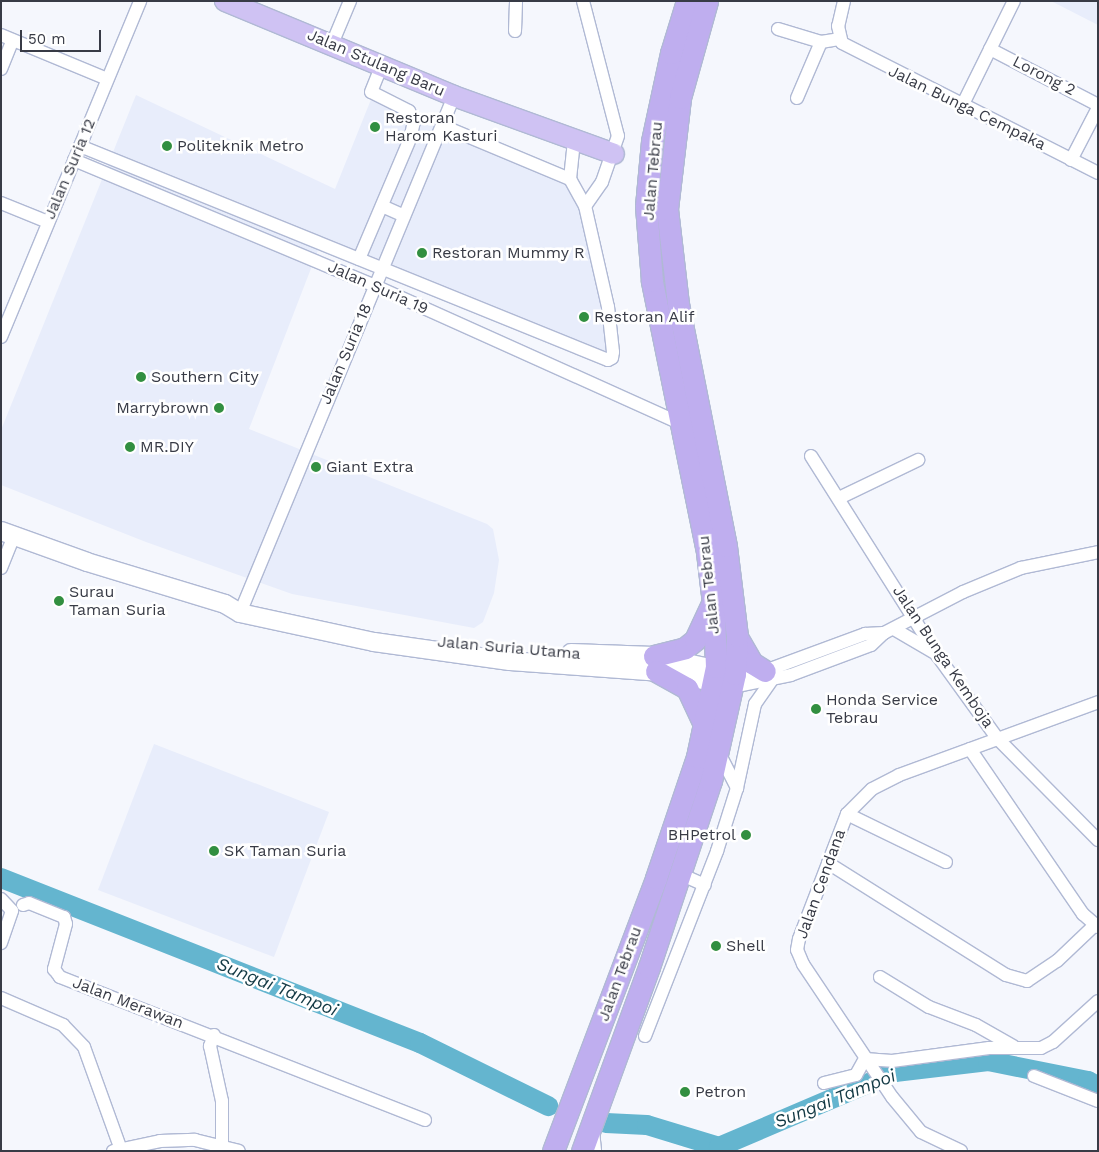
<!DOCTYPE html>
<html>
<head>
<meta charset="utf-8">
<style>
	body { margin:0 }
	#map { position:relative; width:1099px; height:1152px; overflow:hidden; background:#f5f7fd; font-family:"Work Sans",sans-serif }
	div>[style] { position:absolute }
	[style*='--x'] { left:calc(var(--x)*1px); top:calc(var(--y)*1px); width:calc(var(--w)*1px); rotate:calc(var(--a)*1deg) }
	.built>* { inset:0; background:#e8edfb }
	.river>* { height:20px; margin:-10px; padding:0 10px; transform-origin:10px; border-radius:10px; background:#64b5cf }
	.roads { filter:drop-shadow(1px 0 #b0b9d4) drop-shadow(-1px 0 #b0b9d4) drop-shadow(0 1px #b0b9d4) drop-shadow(0 -1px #b0b9d4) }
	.minor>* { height:12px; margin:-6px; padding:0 6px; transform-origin:6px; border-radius:6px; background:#fff }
	.secondary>* { height:18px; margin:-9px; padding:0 9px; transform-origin:9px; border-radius:9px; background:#fff }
	.primary>* { height:20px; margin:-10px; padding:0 10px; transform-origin:10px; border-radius:10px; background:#cfc2f3 }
	.trunk>* { height:21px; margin:-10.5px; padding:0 10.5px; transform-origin:10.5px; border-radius:10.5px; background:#bfaeef }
	.dots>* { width:14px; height:14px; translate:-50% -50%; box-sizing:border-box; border:2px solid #fff; border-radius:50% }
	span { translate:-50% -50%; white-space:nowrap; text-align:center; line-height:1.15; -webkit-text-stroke:5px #fff; paint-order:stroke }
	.street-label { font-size:16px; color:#383b46 }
	.poi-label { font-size:16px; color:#383b46 }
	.left { translate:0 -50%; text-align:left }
	.right { translate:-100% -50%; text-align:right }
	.water-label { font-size:18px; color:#123944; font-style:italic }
	.frame { position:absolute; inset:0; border:2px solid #383b46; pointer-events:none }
	.scale { position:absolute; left:20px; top:30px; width:81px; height:22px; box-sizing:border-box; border:2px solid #383b46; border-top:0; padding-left:6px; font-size:15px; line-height:18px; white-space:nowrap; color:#383b46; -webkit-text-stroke:4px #fff; paint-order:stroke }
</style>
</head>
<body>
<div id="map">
	<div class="built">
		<div style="clip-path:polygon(1051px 1px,1098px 1px,1098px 25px)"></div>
		<div style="clip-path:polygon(136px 95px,335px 189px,372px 97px,568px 182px,575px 192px,605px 311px,608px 356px,322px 240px,249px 429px,487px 524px,493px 529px,499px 560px,494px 593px,483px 622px,474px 628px,292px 594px,146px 542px,1px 485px,1px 430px)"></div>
		<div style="clip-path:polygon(154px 744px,329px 812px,274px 957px,98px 890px)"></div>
	</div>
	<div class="river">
		<div style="--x:1;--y:878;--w:450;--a:21.5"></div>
		<div style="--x:420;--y:1043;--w:143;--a:26.2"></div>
		<div style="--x:606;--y:1123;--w:41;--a:2.8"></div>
		<div style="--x:647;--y:1125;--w:75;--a:17"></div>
		<div style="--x:719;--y:1147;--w:191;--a:-23.1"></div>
		<div style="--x:895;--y:1072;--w:94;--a:-6.7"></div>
		<div style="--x:988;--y:1061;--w:102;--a:11.3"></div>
		<div style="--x:1088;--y:1081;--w:11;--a:27"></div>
	</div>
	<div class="roads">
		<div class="minor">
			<div style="--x:583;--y:1;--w:139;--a:75.5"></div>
			<div style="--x:618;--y:136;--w:49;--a:109.2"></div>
			<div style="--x:602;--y:182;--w:29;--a:125"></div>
			<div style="--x:844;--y:1;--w:26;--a:103"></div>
			<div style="--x:838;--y:26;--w:17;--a:77"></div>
			<div style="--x:842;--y:43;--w:287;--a:26.9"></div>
			<div style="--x:778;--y:29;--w:45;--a:16.8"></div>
			<div style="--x:515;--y:31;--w:30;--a:-88"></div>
			<div style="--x:1;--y:35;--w:115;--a:22.5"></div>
			<div style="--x:332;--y:44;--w:47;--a:-67.3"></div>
			<div style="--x:990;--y:49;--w:122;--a:27.4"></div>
			<div style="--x:1;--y:69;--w:31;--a:-68"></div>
			<div style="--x:797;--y:98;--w:61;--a:-66.8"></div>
			<div style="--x:821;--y:42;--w:18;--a:-9"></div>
			<div style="--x:963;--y:104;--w:115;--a:-63.7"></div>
			<div style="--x:443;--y:126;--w:138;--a:22.7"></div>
			<div style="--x:80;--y:146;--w:570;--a:22.06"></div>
			<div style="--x:608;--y:360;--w:4;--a:-27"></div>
			<div style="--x:612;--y:358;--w:6;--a:-81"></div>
			<div style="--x:613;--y:352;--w:45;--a:-96.3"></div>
			<div style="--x:608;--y:307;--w:104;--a:-102.8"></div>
			<div style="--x:585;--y:206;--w:31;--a:-119"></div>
			<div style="--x:570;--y:179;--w:38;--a:-84"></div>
			<div style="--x:74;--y:160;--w:326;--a:22.7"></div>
			<div style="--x:375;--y:286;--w:334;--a:24.2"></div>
			<div style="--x:1071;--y:160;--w:59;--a:-62.6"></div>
			<div style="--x:1;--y:203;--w:51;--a:22"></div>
			<div style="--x:382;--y:206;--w:24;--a:24"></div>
			<div style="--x:359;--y:259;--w:130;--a:-67"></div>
			<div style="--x:410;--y:139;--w:18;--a:-77"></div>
			<div style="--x:414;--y:121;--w:11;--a:-117"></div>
			<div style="--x:409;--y:111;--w:42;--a:-153.4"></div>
			<div style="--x:371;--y:92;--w:29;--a:-68"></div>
			<div style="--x:1;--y:337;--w:364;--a:-67.5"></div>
			<div style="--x:811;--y:456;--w:236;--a:57.7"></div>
			<div style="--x:937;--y:655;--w:102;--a:54.1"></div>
			<div style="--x:997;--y:738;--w:144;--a:45.3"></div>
			<div style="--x:839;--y:498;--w:88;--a:-25.7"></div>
			<div style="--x:1;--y:568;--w:35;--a:-68"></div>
			<div style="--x:240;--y:613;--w:560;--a:-67.51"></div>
			<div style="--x:894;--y:629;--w:48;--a:30.3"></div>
			<div style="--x:735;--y:674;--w:30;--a:-6"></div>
			<div style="--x:765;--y:671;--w:107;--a:-20.3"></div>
			<div style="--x:865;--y:634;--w:19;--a:-3"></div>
			<div style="--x:884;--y:633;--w:89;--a:-27.4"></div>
			<div style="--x:963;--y:592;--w:63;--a:-22.5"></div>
			<div style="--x:1021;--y:568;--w:79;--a:-11.7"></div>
			<div style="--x:732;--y:687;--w:60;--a:-11.5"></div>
			<div style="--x:791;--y:675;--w:85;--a:-20.6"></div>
			<div style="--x:871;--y:645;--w:18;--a:-43"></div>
			<div style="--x:970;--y:749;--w:200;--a:55.6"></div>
			<div style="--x:1083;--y:914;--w:20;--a:41"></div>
			<div style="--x:718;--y:751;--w:42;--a:62.8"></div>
			<div style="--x:847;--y:814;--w:110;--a:25.9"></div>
			<div style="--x:828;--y:863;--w:210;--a:32.2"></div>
			<div style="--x:1006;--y:975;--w:22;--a:16"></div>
			<div style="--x:1027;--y:981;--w:36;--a:-34"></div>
			<div style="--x:1057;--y:961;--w:52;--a:-43.5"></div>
			<div style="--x:680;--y:874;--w:27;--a:24"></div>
			<div style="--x:1;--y:899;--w:16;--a:47"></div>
			<div style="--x:12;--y:911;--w:34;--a:109"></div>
			<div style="--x:23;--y:905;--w:6;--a:-18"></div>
			<div style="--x:29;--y:903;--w:38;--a:22"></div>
			<div style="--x:64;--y:917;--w:7;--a:74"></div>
			<div style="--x:66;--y:924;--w:47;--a:104.9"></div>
			<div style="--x:54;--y:969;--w:10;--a:53"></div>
			<div style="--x:60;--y:977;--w:392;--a:21.4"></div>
			<div style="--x:880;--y:977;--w:57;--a:31.5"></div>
			<div style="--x:929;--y:1007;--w:50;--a:21"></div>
			<div style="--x:976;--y:1025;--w:43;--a:29.6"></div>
			<div style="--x:1;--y:998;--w:68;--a:23.5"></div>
			<div style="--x:63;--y:1025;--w:30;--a:46"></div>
			<div style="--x:84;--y:1047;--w:106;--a:70.2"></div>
			<div style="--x:214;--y:1035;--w:12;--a:110"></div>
			<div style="--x:210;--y:1046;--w:56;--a:77.7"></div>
			<div style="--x:222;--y:1101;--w:44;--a:90"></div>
			<div style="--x:645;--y:1036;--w:199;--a:-68.7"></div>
			<div style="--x:717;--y:851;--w:66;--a:-72.4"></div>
			<div style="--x:737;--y:788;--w:86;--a:-77.9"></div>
			<div style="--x:755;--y:704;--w:29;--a:-55"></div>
			<div style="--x:1034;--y:1076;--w:69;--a:21.3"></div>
			<div style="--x:824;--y:1083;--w:33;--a:-14"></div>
			<div style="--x:856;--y:1075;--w:18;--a:-61"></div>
			<div style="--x:865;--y:1059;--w:27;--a:4"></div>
			<div style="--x:892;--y:1061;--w:98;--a:-7.6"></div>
			<div style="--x:989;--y:1048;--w:52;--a:0"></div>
			<div style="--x:1041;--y:1048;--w:13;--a:-27"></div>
			<div style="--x:1053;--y:1042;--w:61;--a:-42.3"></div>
			<div style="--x:593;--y:1131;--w:20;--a:84"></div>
			<div style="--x:113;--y:1151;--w:48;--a:-12"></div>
			<div style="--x:160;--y:1141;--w:35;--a:-2"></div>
			<div style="--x:195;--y:1140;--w:45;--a:14"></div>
			<div style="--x:961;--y:1151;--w:44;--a:-154.6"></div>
			<div style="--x:921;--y:1132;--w:45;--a:-129.6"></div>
			<div style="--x:892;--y:1097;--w:160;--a:-123.8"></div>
			<div style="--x:803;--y:964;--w:15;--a:-113"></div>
			<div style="--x:797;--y:950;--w:11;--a:-80"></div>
			<div style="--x:799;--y:939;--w:134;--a:-69"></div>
			<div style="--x:847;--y:814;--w:35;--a:-45"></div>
			<div style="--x:872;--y:789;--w:30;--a:-27"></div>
			<div style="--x:899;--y:775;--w:212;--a:-20.1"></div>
		</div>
		<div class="secondary">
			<div style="--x:1;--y:531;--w:91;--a:19.8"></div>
			<div style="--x:87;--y:562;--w:144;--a:16.9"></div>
			<div style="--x:225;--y:604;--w:17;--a:31"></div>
			<div style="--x:240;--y:613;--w:137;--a:12.2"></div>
			<div style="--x:374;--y:642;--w:137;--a:8"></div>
			<div style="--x:510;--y:661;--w:162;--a:4.2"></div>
			<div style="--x:672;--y:673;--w:54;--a:12.8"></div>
			<div style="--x:571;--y:653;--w:83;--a:2.1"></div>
			<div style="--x:654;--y:656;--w:76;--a:12.2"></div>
		</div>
		<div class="primary">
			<div style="--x:225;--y:1;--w:248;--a:22.5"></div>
			<div style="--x:454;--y:96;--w:170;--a:19.9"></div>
		</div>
		<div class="trunk">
			<div style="--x:737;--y:637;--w:30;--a:60"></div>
			<div style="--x:752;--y:663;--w:15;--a:32"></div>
			<div style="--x:654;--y:656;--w:32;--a:-14"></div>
			<div style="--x:685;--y:648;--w:13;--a:-39"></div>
			<div style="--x:695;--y:640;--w:38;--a:-65"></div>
			<div style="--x:656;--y:671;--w:35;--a:29"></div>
			<div style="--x:687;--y:688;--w:40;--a:65"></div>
			<div style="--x:553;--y:1151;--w:292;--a:-69.3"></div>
			<div style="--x:656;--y:878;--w:128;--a:-71.3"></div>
			<div style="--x:697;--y:757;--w:92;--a:-78.1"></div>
			<div style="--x:716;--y:667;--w:55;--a:-92.1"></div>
			<div style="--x:714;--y:612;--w:60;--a:-96.7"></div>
			<div style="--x:707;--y:552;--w:277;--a:-101.5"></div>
			<div style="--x:652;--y:281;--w:75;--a:-94.6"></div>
			<div style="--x:646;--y:206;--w:65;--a:-84.7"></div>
			<div style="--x:652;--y:141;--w:90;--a:-77.8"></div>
			<div style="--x:671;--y:53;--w:54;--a:-72.9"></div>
			<div style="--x:582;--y:1151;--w:196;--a:-70"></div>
			<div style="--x:649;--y:967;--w:196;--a:-71.6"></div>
			<div style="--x:711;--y:781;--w:110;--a:-77.4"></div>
			<div style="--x:735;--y:674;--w:38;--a:-87"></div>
			<div style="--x:737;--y:636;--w:91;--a:-97"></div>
			<div style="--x:726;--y:546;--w:247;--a:-101.2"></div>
			<div style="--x:678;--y:304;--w:96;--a:-96.6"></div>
			<div style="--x:667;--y:209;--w:112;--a:-83.3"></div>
			<div style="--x:680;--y:98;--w:101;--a:-74.4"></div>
		</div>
	</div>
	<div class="dots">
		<div style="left:375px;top:127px;background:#328f40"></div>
		<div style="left:167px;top:146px;background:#328f40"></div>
		<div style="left:422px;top:253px;background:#328f40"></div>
		<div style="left:584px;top:317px;background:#328f40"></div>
		<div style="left:141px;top:377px;background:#328f40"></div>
		<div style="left:219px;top:408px;background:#328f40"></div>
		<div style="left:130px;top:447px;background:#328f40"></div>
		<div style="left:316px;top:467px;background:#328f40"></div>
		<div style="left:59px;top:601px;background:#328f40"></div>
		<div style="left:816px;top:709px;background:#328f40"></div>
		<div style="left:746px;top:835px;background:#328f40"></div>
		<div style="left:214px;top:851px;background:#328f40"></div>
		<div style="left:716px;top:946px;background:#328f40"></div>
		<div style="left:685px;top:1092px;background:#328f40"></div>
	</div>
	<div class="street-label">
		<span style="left:376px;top:63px;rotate:23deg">Jalan Stulang Baru</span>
		<span style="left:1044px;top:76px;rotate:27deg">Lorong 2</span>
		<span style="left:967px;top:108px;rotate:26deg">Jalan Bunga Cempaka</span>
		<span style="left:70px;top:169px;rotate:-67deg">Jalan Suria 12</span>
		<span style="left:653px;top:171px;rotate:-85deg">Jalan Tebrau</span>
		<span style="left:378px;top:288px;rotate:24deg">Jalan Suria 19</span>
		<span style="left:346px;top:354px;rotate:-67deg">Jalan Suria 18</span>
		<span style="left:709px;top:585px;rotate:-96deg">Jalan Tebrau</span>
		<span style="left:509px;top:648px;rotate:5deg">Jalan Suria Utama</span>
		<span style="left:943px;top:657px;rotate:56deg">Jalan Bunga Kemboja</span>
		<span style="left:821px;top:884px;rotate:-70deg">Jalan Cendana</span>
		<span style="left:620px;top:974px;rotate:-70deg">Jalan Tebrau</span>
		<span style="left:128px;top:1003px;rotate:21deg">Jalan Merawan</span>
	</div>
	<div class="poi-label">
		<span class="left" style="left:385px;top:127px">Restoran<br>Harom Kasturi</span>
		<span class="left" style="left:177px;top:146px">Politeknik Metro</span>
		<span class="left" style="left:432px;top:253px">Restoran Mummy R</span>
		<span class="left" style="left:594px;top:317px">Restoran Alif</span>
		<span class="left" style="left:151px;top:377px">Southern City</span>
		<span class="right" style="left:209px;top:408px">Marrybrown</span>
		<span class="left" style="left:140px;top:447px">MR.DIY</span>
		<span class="left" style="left:326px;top:467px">Giant Extra</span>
		<span class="left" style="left:69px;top:601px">Surau<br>Taman Suria</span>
		<span class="left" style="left:826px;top:709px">Honda Service<br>Tebrau</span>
		<span class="right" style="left:736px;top:835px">BHPetrol</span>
		<span class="left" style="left:224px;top:851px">SK Taman Suria</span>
		<span class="left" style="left:726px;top:946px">Shell</span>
		<span class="left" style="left:695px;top:1092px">Petron</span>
	</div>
	<div class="water-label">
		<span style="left:277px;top:987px;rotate:22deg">Sungai Tampoi</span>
		<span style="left:835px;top:1099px;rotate:-22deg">Sungai Tampoi</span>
	</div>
	<div class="frame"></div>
	<div class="scale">50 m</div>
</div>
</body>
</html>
